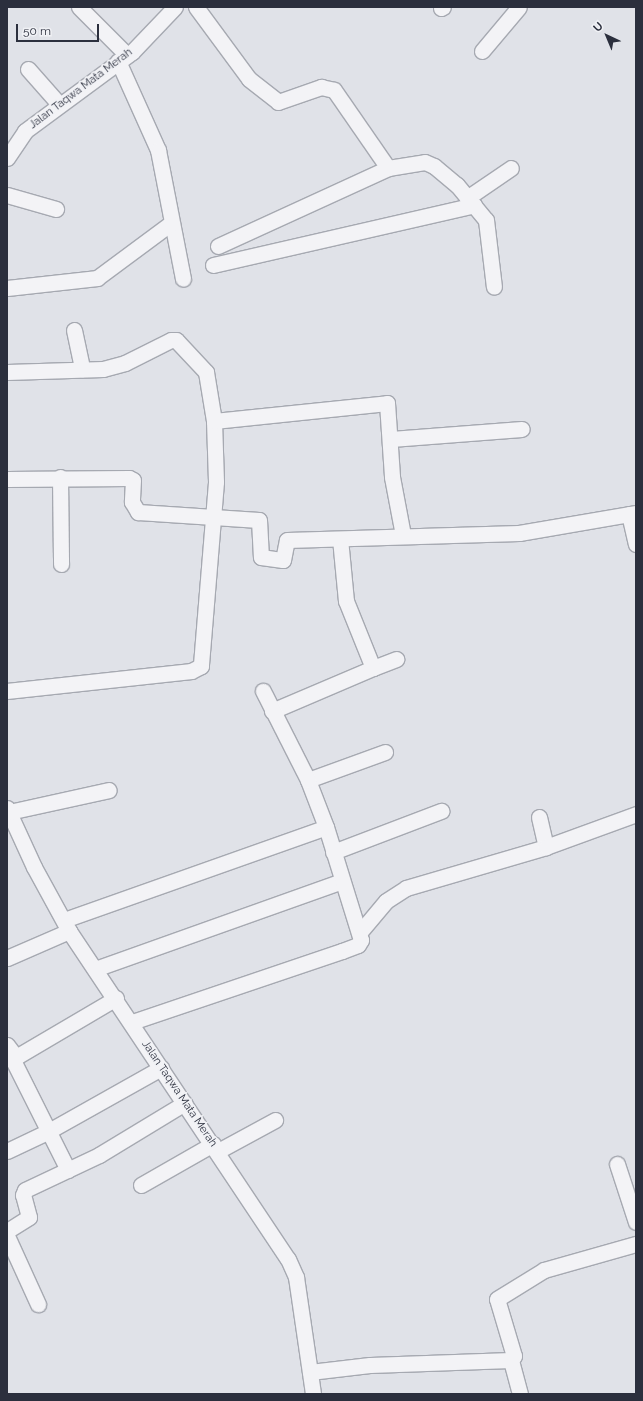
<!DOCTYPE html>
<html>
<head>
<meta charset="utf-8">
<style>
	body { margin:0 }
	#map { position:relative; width:643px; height:1401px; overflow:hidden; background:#e0e2e8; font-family:Raleway,sans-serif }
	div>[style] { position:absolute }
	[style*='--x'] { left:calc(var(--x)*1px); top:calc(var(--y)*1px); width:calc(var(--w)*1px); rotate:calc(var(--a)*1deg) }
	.roads { filter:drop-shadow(1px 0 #a6a9b1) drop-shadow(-1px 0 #a6a9b1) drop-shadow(0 1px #a6a9b1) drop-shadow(0 -1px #a6a9b1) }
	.minor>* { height:15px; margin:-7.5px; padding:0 7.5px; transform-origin:7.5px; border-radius:7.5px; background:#f3f3f6 }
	span { translate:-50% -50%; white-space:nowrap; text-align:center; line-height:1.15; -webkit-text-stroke:3px #f0f1f5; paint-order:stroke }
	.street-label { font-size:11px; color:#2b2f3d }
	.frame { position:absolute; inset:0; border:8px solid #2b2f3d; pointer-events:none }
	.north { position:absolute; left:587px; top:16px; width:40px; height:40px; -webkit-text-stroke:3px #f0f1f5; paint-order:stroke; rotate:316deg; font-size:11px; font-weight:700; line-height:16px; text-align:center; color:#2b2f3d }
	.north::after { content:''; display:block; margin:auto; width:14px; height:18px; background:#2b2f3d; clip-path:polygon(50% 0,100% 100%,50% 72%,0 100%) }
	.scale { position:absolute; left:16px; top:24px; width:83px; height:18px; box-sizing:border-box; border:2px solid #2b2f3d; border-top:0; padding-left:5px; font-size:12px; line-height:14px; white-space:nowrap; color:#2b2f3d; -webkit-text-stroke:3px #f0f1f5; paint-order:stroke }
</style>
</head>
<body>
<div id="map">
	<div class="roads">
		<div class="minor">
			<div style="--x:79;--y:7;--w:68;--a:45"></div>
			<div style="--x:196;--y:7;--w:89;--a:53.6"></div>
			<div style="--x:249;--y:79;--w:37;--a:38"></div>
			<div style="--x:278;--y:102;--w:46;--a:-19.2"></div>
			<div style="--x:321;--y:87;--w:13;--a:13"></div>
			<div style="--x:334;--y:90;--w:95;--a:55.3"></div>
			<div style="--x:441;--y:8;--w:2;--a:-27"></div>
			<div style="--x:482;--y:51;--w:57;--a:-49.9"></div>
			<div style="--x:118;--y:61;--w:98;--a:65.8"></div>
			<div style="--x:158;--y:150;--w:131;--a:79"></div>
			<div style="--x:28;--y:69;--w:47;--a:48.5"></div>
			<div style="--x:7;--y:158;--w:32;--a:-56"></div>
			<div style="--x:25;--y:131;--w:133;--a:-36.4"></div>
			<div style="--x:132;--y:52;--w:62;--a:-46.3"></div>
			<div style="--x:7;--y:195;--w:51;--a:15.9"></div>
			<div style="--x:467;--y:198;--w:53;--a:-34.3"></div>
			<div style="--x:218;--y:246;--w:187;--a:-24.6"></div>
			<div style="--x:388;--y:168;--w:37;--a:-9"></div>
			<div style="--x:425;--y:162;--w:10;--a:24"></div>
			<div style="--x:434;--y:166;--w:30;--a:40"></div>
			<div style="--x:457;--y:185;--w:45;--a:50.4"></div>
			<div style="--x:486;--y:220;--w:67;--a:83.2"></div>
			<div style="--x:213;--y:265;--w:268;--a:-12.9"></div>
			<div style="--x:7;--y:288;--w:91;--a:-6.3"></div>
			<div style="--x:97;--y:278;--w:92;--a:-36.6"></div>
			<div style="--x:74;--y:330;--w:40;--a:78"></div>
			<div style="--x:7;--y:372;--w:96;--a:-1.8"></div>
			<div style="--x:103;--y:369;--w:23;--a:-15"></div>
			<div style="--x:125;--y:363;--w:51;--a:-26.6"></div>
			<div style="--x:171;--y:340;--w:5;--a:0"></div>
			<div style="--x:176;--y:340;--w:44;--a:46.8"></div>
			<div style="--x:206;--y:372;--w:50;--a:80.7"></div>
			<div style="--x:214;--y:421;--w:61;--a:88.1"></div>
			<div style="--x:216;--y:482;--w:185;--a:94.7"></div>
			<div style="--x:201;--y:666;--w:11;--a:153"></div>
			<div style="--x:191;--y:671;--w:185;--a:173.8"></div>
			<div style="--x:214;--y:421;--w:174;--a:-5.9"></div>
			<div style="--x:387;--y:403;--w:74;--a:86.1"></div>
			<div style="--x:392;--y:477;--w:59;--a:79.3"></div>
			<div style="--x:391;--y:439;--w:131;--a:-4.4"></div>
			<div style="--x:60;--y:477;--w:87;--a:89.3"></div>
			<div style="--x:7;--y:479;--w:122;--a:-0.5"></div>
			<div style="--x:129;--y:478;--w:4;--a:27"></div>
			<div style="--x:133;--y:480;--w:22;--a:93"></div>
			<div style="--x:132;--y:502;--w:12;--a:59"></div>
			<div style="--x:138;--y:512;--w:121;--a:3.8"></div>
			<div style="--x:259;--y:520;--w:37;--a:87"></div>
			<div style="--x:261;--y:557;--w:22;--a:8"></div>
			<div style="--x:283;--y:560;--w:20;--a:-79"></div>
			<div style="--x:287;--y:540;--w:232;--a:-1.7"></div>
			<div style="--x:519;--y:533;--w:119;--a:-9.7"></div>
			<div style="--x:629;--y:514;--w:31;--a:77"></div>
			<div style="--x:373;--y:668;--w:25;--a:-21"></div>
			<div style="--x:272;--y:711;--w:110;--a:-23.1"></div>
			<div style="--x:373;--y:668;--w:72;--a:-111.9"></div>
			<div style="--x:346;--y:601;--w:62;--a:-95.5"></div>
			<div style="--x:308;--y:780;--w:82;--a:-20"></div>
			<div style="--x:7;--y:808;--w:65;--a:65.4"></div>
			<div style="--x:34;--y:867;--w:73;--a:61.3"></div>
			<div style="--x:69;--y:931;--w:394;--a:56.3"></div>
			<div style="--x:288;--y:1259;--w:20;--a:66"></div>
			<div style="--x:296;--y:1277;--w:118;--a:81.7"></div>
			<div style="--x:9;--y:812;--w:102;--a:-12.4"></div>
			<div style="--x:539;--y:817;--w:31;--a:77"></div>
			<div style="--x:333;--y:852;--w:116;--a:-20.8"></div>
			<div style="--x:64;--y:920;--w:278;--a:-19.5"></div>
			<div style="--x:360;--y:932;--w:40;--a:-50"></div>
			<div style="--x:386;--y:901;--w:24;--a:-33"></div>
			<div style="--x:406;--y:888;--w:146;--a:-16.3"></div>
			<div style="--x:546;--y:847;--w:96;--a:-20.1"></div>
			<div style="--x:7;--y:958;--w:68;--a:-23.5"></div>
			<div style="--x:95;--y:969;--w:262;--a:-19.6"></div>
			<div style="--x:132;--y:1022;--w:222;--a:-18.7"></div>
			<div style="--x:342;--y:951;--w:17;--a:-21"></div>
			<div style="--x:358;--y:945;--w:6;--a:-59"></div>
			<div style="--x:361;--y:940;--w:118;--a:-107.2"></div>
			<div style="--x:326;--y:827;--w:50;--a:-111"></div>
			<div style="--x:308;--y:780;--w:100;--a:-116.8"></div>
			<div style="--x:7;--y:1045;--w:15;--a:53"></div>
			<div style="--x:7;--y:1151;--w:44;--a:-25.4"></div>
			<div style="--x:47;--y:1132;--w:131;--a:-29.3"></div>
			<div style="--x:218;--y:1151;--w:65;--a:-28.5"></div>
			<div style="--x:617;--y:1164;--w:61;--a:71.9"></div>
			<div style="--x:68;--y:1170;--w:121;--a:-116.6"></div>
			<div style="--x:14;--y:1062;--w:5;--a:-68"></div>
			<div style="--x:16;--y:1057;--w:116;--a:-30.5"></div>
			<div style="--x:141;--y:1185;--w:83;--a:-29.7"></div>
			<div style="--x:7;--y:1231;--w:26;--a:-32"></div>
			<div style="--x:29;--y:1217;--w:23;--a:-105"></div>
			<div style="--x:23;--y:1195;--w:5;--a:-68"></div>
			<div style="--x:25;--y:1190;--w:82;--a:-25.3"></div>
			<div style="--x:99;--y:1155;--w:100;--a:-31.2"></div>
			<div style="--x:7;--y:1236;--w:75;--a:65.5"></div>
			<div style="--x:310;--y:1372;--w:60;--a:-6.7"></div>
			<div style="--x:370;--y:1365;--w:141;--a:-2"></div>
			<div style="--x:520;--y:1394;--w:35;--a:-105"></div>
			<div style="--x:511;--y:1360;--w:5;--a:-53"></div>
			<div style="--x:514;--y:1356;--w:59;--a:-106.6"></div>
			<div style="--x:497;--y:1299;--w:55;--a:-31.7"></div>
			<div style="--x:544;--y:1270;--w:96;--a:-15.8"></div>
		</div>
	</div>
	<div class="street-label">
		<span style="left:81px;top:89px;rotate:-37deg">Jalan Taqwa Mata Merah</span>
		<span style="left:179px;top:1094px;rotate:56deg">Jalan Taqwa Mata Merah</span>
	</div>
	<div class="frame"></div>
	<div class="north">U</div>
	<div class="scale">50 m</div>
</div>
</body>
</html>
